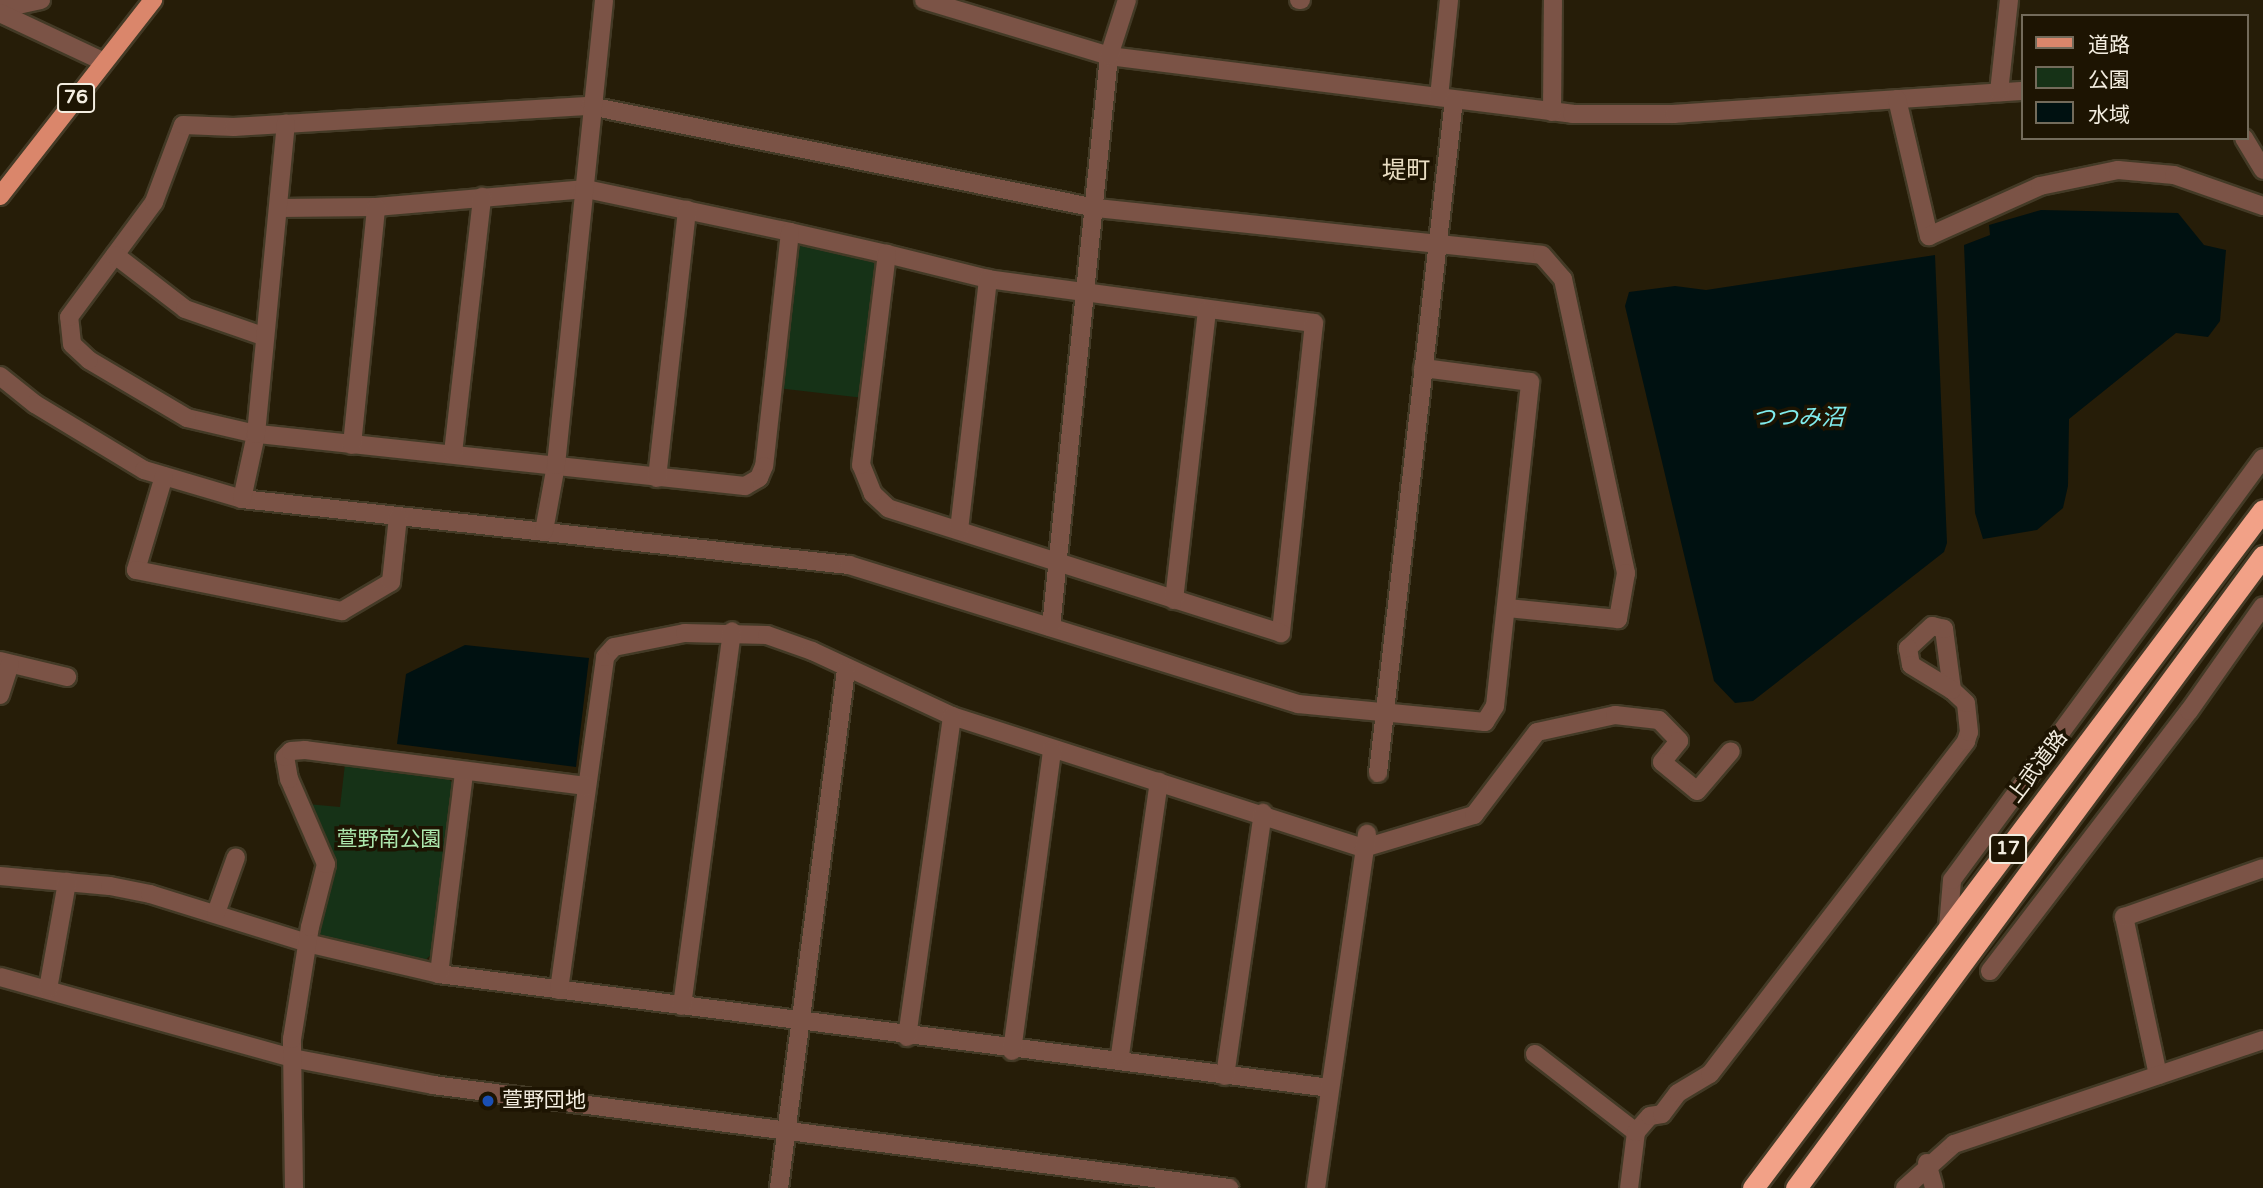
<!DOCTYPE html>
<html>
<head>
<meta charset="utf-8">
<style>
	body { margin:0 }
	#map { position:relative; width:2263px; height:1188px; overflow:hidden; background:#261d08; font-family:"Varela Round","Noto Sans JP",sans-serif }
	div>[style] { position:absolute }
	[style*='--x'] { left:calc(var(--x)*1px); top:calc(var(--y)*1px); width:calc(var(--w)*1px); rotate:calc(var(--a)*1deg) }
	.green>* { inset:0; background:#163217 }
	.water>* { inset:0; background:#011 }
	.roads { filter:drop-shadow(2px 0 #433a26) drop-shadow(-2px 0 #433a26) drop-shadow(0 2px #433a26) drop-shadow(0 -2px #433a26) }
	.minor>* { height:18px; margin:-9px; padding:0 9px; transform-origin:9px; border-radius:9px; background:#7b5346 }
	.major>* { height:18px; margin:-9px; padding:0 9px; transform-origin:9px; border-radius:9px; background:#da866b }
	.highway>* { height:21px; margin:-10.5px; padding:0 10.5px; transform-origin:10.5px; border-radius:10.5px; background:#f2a187 }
	.dots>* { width:19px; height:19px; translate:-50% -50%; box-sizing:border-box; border:4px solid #1d1402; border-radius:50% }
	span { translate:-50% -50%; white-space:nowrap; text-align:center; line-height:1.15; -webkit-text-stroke:7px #1d1402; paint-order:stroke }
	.shield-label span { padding:2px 5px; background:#1d1402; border:2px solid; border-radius:5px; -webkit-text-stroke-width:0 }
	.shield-label { font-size:19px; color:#f3ede0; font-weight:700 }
	.street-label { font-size:21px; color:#f3ede0 }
	.park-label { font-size:21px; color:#ace7ad }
	.poi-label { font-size:21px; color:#f3ede0 }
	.left { translate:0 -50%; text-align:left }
	.water-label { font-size:23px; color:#81edee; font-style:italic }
	.quarter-label { font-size:24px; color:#e9ddc3 }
	.legend { position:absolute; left:2021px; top:14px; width:228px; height:126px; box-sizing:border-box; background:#1d1402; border:2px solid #736b5b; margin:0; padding:9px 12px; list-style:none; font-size:21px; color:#f3ede0 }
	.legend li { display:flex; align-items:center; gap:14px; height:35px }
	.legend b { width:35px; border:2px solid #736b5b }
</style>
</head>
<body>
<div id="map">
	<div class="green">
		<div style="clip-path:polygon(808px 241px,873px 256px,879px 267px,864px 398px,777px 388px,793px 250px)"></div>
		<div style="clip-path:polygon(345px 764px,444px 775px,455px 785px,434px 952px,421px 964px,322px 941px,315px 932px,335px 868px,307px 804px,340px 807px)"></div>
	</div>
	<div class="water">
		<div style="clip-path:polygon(2041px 210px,2178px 213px,2204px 245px,2226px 250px,2220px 321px,2208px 337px,2176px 333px,2069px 419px,2068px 486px,2063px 508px,2037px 530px,1983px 539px,1975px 513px,1964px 245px,1990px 235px,1989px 225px)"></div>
		<div style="clip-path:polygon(1935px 255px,1947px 543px,1944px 552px,1753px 701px,1735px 703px,1714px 681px,1625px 306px,1629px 292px,1675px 286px,1706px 290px)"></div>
		<div style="clip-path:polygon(465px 645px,589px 658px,576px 767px,397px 744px,406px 674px)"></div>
	</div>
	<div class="roads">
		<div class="minor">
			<div style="--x:924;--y:0;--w:193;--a:16.8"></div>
			<div style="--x:1109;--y:56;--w:467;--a:7.1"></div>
			<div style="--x:1572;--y:114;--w:102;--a:0"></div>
			<div style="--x:1674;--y:114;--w:350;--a:-3.8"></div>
			<div style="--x:1299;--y:0;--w:2;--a:0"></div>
			<div style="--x:0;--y:9;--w:42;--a:-12.4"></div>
			<div style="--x:0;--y:13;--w:115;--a:25.2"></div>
			<div style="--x:1999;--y:92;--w:93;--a:-83.8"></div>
			<div style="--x:1439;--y:97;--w:98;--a:-84.1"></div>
			<div style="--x:1897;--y:99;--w:141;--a:76.9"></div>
			<div style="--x:1929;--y:236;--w:122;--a:-24.2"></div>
			<div style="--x:2040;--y:186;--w:80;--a:-11.6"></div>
			<div style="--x:2118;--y:170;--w:56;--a:5.1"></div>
			<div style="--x:2174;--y:175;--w:94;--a:19.2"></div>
			<div style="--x:1552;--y:112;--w:112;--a:-89.5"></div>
			<div style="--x:2244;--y:138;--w:37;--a:59"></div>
			<div style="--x:279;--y:208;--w:97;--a:-0.6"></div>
			<div style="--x:376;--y:207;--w:211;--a:-4.9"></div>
			<div style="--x:586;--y:189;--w:208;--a:11.9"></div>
			<div style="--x:790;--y:232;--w:99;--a:12.8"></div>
			<div style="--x:887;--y:254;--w:104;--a:13.9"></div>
			<div style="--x:988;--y:279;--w:329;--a:7.7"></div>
			<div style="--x:1314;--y:323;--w:312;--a:96.1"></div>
			<div style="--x:1281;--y:633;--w:412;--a:-162.4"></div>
			<div style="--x:888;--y:508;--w:21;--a:-137"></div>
			<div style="--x:873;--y:494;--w:31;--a:-112"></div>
			<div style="--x:861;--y:465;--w:213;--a:-83"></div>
			<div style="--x:790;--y:232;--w:235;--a:96.3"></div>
			<div style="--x:764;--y:466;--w:13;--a:113"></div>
			<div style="--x:759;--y:478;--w:16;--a:150"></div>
			<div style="--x:745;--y:486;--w:492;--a:-173.9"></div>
			<div style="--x:256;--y:434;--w:71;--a:-166.9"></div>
			<div style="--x:187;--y:418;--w:114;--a:-149.4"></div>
			<div style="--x:89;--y:360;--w:23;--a:-137"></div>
			<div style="--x:72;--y:344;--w:27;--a:-96"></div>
			<div style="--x:69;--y:317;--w:143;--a:-53.5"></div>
			<div style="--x:154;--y:202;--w:82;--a:-69.4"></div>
			<div style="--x:183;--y:125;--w:51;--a:2.2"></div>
			<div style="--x:234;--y:127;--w:357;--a:-3.4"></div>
			<div style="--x:590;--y:106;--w:516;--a:11.4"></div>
			<div style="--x:1096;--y:208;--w:448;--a:6"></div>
			<div style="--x:1542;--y:255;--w:32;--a:49"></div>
			<div style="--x:1563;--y:279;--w:301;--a:77.9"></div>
			<div style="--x:1626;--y:573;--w:47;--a:99.9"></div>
			<div style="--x:1618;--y:619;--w:111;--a:-174.3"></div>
			<div style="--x:115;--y:255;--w:88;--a:37.6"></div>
			<div style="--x:185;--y:309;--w:83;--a:19.1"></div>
			<div style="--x:0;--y:376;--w:45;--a:38.7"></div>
			<div style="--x:35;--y:404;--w:127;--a:31.2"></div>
			<div style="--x:144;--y:470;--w:102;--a:16.5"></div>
			<div style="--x:242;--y:499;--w:611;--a:6.21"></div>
			<div style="--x:849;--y:565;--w:470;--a:17.2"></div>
			<div style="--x:1298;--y:704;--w:188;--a:5.5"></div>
			<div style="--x:1485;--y:722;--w:19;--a:-58"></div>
			<div style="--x:1495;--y:706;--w:326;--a:-83.8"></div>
			<div style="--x:1530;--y:382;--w:108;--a:-172.5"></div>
			<div style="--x:352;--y:445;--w:239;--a:-84.2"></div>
			<div style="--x:453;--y:453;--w:258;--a:-83.5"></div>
			<div style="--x:164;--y:476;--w:98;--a:106.6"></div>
			<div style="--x:136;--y:570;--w:210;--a:11.3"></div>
			<div style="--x:342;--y:611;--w:57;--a:-30.6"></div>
			<div style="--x:391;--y:582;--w:65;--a:-83.9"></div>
			<div style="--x:657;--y:478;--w:270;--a:-83.6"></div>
			<div style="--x:242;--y:499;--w:66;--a:-77.8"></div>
			<div style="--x:256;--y:434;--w:312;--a:-84.5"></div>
			<div style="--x:959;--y:530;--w:253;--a:-83.4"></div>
			<div style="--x:544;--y:531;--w:67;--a:-79.7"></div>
			<div style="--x:556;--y:465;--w:467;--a:-84.1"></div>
			<div style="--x:1174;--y:600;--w:291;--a:-83.5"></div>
			<div style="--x:1051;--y:627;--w:574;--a:-84.2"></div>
			<div style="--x:1109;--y:56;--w:59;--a:-72.2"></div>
			<div style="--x:0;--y:661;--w:69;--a:13.4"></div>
			<div style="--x:0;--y:695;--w:32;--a:-72"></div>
			<div style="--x:1378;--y:773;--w:677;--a:-83.56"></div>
			<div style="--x:0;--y:876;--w:110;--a:5.2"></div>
			<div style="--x:110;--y:886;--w:41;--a:11.3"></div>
			<div style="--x:150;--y:894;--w:164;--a:17.3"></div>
			<div style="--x:307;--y:943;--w:136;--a:13.2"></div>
			<div style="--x:439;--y:974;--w:898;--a:7.29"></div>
			<div style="--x:216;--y:913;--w:59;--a:-70.3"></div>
			<div style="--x:1948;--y:928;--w:48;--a:-85.2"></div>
			<div style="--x:1952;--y:880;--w:524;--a:-53.61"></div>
			<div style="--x:1990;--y:971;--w:327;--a:-52.6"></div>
			<div style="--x:2189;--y:711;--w:128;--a:-54.8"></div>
			<div style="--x:439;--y:974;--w:204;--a:-82.9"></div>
			<div style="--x:0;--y:977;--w:303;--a:15.5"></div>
			<div style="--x:292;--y:1058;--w:144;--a:10.8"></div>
			<div style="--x:433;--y:1085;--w:803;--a:7.37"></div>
			<div style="--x:48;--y:989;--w:109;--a:-79.9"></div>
			<div style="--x:559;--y:990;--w:336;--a:-82.1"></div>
			<div style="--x:605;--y:657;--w:13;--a:-48"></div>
			<div style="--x:614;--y:647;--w:72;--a:-11.2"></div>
			<div style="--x:685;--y:633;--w:82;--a:1.4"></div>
			<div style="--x:767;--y:635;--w:48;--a:19.6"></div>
			<div style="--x:812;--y:651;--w:154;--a:24.9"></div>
			<div style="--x:952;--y:716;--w:433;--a:17.8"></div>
			<div style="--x:1364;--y:848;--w:115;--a:-16.7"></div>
			<div style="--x:1474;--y:815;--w:104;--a:-52.8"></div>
			<div style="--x:1537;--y:732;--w:80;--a:-12.3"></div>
			<div style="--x:1615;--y:715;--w:44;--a:6.5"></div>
			<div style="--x:1659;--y:720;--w:29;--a:46"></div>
			<div style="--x:1679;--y:741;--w:27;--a:129"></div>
			<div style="--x:1662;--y:762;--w:45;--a:39.6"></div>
			<div style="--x:1697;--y:791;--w:52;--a:-49.6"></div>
			<div style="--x:682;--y:1006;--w:378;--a:-82.4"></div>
			<div style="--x:907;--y:1037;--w:324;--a:-82"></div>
			<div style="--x:1012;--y:1051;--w:304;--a:-82.4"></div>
			<div style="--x:1535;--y:1054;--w:128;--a:37.7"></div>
			<div style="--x:1636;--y:1132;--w:56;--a:97.1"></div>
			<div style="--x:1120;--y:1055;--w:276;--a:-81.9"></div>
			<div style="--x:2158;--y:1075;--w:162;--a:-102.1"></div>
			<div style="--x:2124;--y:917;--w:147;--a:-19.4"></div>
			<div style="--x:1225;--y:1076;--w:266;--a:-81.8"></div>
			<div style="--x:1636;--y:1132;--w:21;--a:-49"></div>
			<div style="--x:1650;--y:1116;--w:12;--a:-9"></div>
			<div style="--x:1662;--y:1114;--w:26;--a:-53"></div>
			<div style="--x:1678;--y:1093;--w:37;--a:-31"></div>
			<div style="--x:1710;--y:1074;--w:420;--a:-52.4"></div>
			<div style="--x:1966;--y:741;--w:9;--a:-72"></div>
			<div style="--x:1969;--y:732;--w:29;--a:-96"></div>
			<div style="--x:1966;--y:703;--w:19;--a:-137"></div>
			<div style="--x:1952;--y:690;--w:62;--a:-97.5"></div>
			<div style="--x:1944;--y:629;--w:12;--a:-166"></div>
			<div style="--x:1932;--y:626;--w:33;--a:137"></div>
			<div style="--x:1908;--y:648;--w:17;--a:80"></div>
			<div style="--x:1911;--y:665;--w:48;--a:31.4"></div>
			<div style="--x:1927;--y:1163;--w:26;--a:74"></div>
			<div style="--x:294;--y:1188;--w:149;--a:-90.8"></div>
			<div style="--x:292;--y:1039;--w:113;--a:-80.9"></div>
			<div style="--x:310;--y:927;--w:65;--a:-75.7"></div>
			<div style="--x:326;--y:864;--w:93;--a:-113.5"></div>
			<div style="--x:289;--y:779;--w:22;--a:-100"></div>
			<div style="--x:285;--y:757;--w:8;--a:-45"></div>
			<div style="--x:291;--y:751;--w:14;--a:-4"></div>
			<div style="--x:305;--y:750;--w:284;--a:7.3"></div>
			<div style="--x:779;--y:1188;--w:522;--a:-82.63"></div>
			<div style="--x:1316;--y:1188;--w:358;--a:-81.8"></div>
			<div style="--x:1905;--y:1188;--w:66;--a:-41.9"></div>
			<div style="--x:1954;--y:1144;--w:326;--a:-18.6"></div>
		</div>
		<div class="major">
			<div style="--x:0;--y:196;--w:249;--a:-52"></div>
		</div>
		<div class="highway">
			<div style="--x:1753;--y:1188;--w:848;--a:-53.05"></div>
			<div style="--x:1796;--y:1188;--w:786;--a:-53.54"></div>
		</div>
	</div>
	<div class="dots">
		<div style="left:488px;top:1101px;background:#1a4fb4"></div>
	</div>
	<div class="shield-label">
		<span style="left:76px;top:98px">76</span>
		<span style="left:2008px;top:849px">17</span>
	</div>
	<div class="street-label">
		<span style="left:2038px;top:767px;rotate:-53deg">上武道路</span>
	</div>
	<div class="park-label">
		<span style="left:389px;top:840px">萱野南公園</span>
	</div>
	<div class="poi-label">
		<span class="left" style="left:502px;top:1101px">萱野団地</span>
	</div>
	<div class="water-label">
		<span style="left:1798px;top:418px">つつみ沼</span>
	</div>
	<div class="quarter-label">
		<span style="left:1406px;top:171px">堤町</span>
	</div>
	<ul class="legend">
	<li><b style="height:9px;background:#da866b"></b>道路</li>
	<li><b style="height:19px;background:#163217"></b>公園</li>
	<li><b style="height:19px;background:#011"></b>水域</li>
	</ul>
</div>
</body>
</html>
